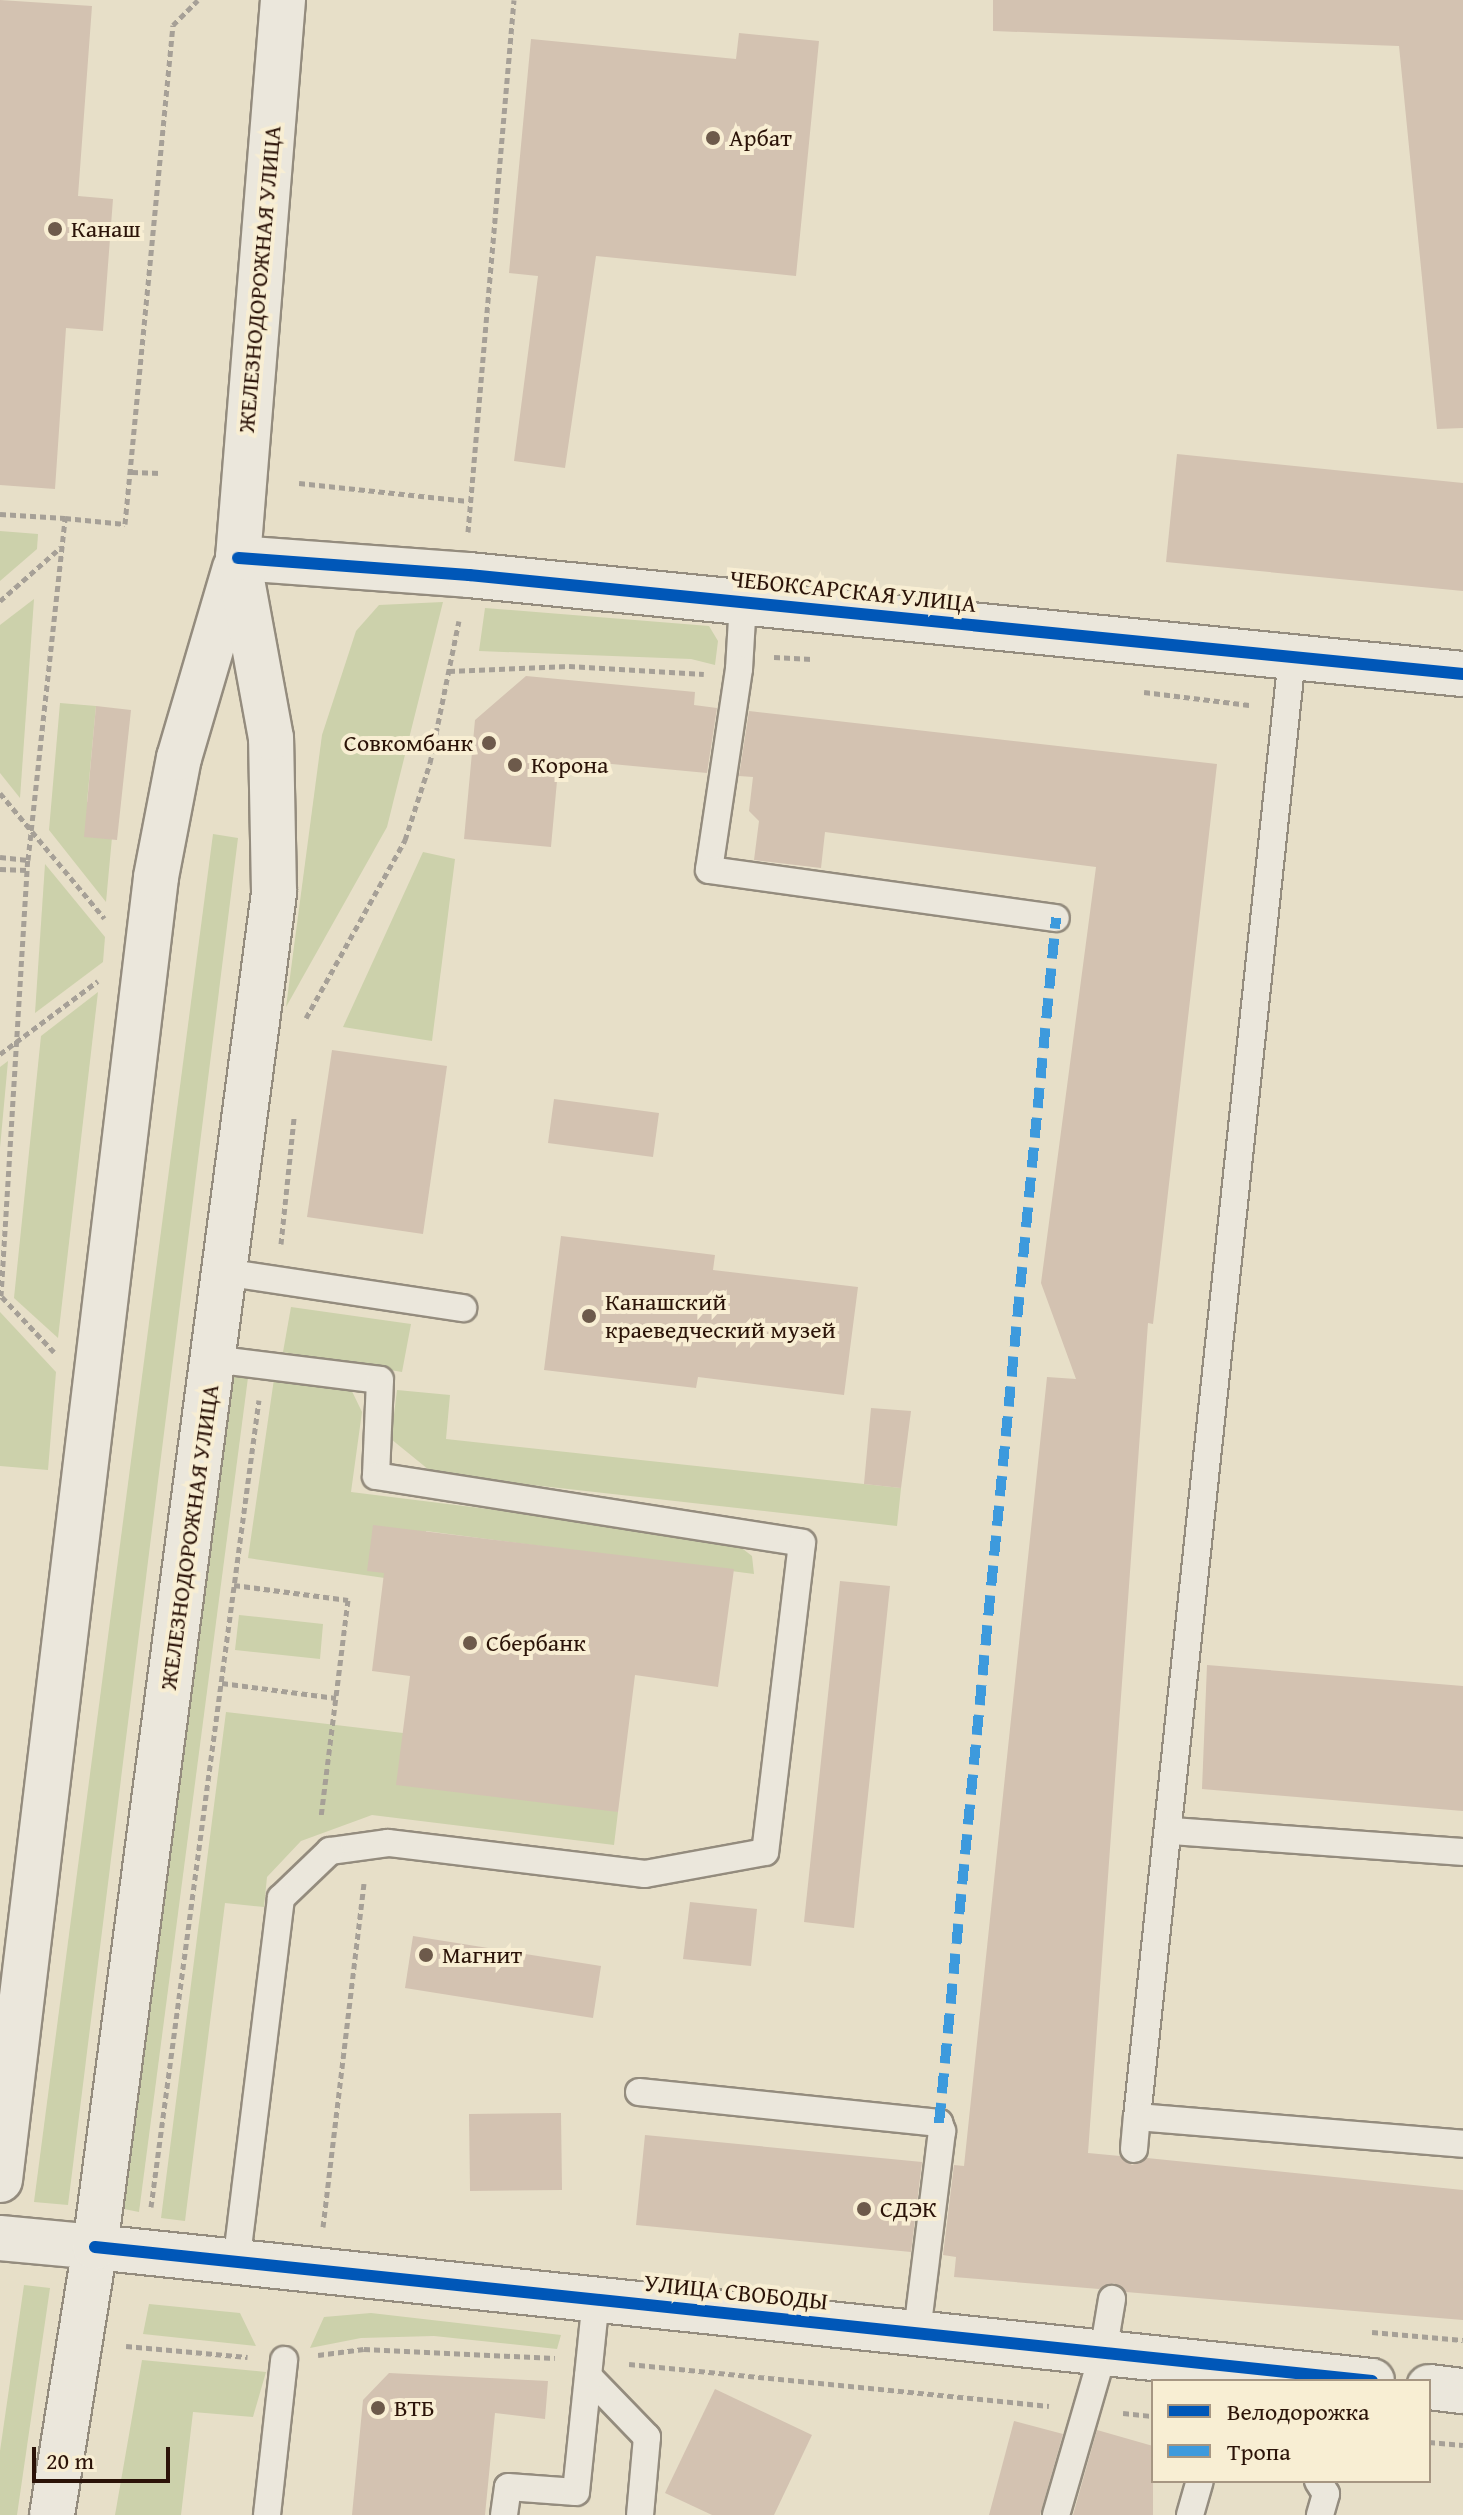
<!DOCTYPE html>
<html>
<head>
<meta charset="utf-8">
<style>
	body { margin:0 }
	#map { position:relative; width:1463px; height:2515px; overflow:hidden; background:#e7dfc8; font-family:"Gentium Book Plus",serif }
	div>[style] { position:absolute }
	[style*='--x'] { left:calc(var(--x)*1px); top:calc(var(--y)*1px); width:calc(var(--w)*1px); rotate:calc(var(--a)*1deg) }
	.green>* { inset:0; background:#ccd1ab }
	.building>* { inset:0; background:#d3c2b1 }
	.path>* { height:5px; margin-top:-2.5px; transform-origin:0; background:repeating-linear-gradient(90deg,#a6a097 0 6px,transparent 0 10px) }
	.roads { filter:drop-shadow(2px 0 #948c7e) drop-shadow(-2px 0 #948c7e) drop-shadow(0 2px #948c7e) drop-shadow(0 -2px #948c7e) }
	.service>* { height:26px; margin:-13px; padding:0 13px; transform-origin:13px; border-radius:13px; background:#ebe7dc }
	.minor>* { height:44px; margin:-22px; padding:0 22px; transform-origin:22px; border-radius:22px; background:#ebe7dc }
	.secondary>* { height:44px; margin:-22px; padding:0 22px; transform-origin:22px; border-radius:22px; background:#ebe7dc }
	.quiet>* { height:10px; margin-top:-5px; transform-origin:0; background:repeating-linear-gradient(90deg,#3d9add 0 20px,transparent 0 30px) }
	.cycleway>* { height:12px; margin:-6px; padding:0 6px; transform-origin:6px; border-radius:6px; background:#0057b8 }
	.dots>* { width:22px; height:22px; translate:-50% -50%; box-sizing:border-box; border:4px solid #f8eed3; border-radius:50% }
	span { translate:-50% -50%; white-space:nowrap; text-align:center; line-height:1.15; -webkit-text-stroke:8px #f8eed3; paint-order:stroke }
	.poi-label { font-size:24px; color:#2b1308 }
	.left { translate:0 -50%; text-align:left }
	.right { translate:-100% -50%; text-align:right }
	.street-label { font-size:24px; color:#2b1308 }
	.legend { position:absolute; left:1151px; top:2379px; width:280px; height:104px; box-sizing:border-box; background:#f8eed3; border:2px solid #a69682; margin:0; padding:10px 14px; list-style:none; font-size:24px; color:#2b1308 }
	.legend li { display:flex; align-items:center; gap:16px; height:40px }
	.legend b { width:40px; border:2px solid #a69682 }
	.scale { position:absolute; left:32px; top:2447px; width:138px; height:36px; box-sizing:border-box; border:4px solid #2b1308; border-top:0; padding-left:10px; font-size:24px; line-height:28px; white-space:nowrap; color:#2b1308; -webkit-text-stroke:6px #f8eed3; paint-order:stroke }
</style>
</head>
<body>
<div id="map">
	<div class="green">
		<div style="clip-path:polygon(0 531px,38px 534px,37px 549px,0 581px)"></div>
		<div style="clip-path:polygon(34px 599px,20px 798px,0 773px,0 625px)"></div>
		<div style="clip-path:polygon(443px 602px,387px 827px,286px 1007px,322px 735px,356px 631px,379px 605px)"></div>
		<div style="clip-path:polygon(485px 608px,709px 626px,718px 641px,715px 665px,691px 659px,479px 651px)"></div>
		<div style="clip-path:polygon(60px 703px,96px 706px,87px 802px,115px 805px,106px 902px,49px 830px)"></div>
		<div style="clip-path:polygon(213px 834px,238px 838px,68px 2205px,34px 2202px)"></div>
		<div style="clip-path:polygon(423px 852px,455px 859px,432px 1041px,343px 1027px)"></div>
		<div style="clip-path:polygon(45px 864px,105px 937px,103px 962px,35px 1013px)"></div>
		<div style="clip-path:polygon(98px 992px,58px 1338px,14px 1298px,41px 1036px)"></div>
		<div style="clip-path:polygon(8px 1061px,0 1148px,0 1067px)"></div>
		<div style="clip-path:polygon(291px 1307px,411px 1324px,402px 1372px,283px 1352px)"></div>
		<div style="clip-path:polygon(0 1312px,56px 1372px,48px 1470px,0 1466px)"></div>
		<div style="clip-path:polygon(235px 1369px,249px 1370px,139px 2212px,124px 2209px)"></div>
		<div style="clip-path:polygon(275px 1372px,348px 1383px,362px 1412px,351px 1492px,730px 1539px,752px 1556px,754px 1574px,426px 1531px,419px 1583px,248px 1558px)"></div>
		<div style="clip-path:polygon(397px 1390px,450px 1395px,446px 1439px,901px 1488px,897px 1526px,434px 1474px,391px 1439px)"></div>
		<div style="clip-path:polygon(239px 1615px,323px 1624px,320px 1659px,235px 1650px)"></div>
		<div style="clip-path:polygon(226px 1712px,403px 1733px,618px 1812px,614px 1845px,372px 1815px,301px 1841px,267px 1877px,264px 1907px,225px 1903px,185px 2221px,161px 2218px)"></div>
		<div style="clip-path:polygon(24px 2285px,50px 2288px,17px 2515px,0 2515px,0 2451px)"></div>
		<div style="clip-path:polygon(149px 2304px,240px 2313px,256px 2346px,143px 2334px)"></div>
		<div style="clip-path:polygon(371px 2313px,561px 2335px,557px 2349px,434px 2336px,361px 2338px,310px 2348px,324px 2317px)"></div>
		<div style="clip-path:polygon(142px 2360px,266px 2372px,253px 2417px,193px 2412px,181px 2515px,115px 2515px)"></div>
	</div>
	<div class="building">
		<div style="clip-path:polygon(0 0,92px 6px,78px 196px,113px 199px,103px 331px,66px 328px,55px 489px,0 485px)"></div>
		<div style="clip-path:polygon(993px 0,1463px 0,1463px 428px,1437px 429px,1399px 46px,993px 31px)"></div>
		<div style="clip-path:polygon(739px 33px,819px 41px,796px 276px,596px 256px,565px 468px,514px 461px,538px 276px,509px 273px,531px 39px,736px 59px)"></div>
		<div style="clip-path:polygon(1177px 454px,1463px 483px,1463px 591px,1166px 562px)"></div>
		<div style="clip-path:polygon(526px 676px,695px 692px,694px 705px,717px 708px,707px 773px,559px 759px,551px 847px,464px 839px,475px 720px)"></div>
		<div style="clip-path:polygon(96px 706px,131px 710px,117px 840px,84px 837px)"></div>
		<div style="clip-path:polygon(749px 711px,1217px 764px,1153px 1324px,1148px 1323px,1088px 2153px,1120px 2156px,1132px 2165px,1147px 2158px,1463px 2190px,1463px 2320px,1126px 2292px,1114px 2283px,1099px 2289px,954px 2277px,956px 2257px,943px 2255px,954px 2165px,964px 2166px,1047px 1377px,1076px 1379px,1041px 1283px,1096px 867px,825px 832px,821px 868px,754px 860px,759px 821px,749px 811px,753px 777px,739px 776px)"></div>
		<div style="clip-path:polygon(332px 1050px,447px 1066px,423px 1234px,307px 1217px)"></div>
		<div style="clip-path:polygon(554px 1099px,659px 1113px,653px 1157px,548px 1143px)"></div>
		<div style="clip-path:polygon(561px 1236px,715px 1255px,713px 1270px,858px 1287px,844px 1395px,698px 1377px,696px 1388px,544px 1370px)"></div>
		<div style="clip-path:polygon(871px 1408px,911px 1411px,901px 1488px,864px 1484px)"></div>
		<div style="clip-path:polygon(373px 1525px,734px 1569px,718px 1687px,635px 1675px,618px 1812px,396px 1785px,410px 1676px,372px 1671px,384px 1573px,367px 1571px)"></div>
		<div style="clip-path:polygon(840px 1581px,890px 1586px,854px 1928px,804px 1922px)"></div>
		<div style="clip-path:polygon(1207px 1665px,1463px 1686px,1463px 1811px,1202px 1789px)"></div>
		<div style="clip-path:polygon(690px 1902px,757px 1909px,751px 1966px,683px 1959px)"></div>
		<div style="clip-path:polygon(413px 1936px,601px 1966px,593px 2018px,405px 1988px)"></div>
		<div style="clip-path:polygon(561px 2113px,562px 2190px,470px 2191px,469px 2114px)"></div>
		<div style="clip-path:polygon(645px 2135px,922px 2162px,911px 2252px,636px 2225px)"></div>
		<div style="clip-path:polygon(389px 2373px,548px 2381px,545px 2419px,495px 2413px,485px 2515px,352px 2515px,363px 2400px)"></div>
		<div style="clip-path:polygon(715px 2389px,812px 2435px,774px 2515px,712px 2515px,665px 2493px)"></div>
		<div style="clip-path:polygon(1014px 2421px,1063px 2434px,1040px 2515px,989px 2515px)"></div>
		<div style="clip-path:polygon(1097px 2430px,1153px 2446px,1153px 2515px,1073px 2515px)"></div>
	</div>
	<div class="path">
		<div style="--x:132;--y:472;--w:29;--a:2"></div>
		<div style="--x:299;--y:483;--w:170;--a:6.1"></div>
		<div style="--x:0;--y:514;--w:65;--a:3.5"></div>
		<div style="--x:468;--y:532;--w:534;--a:-85.06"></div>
		<div style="--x:0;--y:601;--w:81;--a:-41.5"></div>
		<div style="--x:774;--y:657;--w:38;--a:3"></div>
		<div style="--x:449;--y:671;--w:120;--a:-2.4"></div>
		<div style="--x:569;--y:666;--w:135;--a:3.4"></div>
		<div style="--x:1144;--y:692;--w:106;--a:7.1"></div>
		<div style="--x:0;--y:793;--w:163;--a:50.2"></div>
		<div style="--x:0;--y:857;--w:28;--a:6"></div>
		<div style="--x:0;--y:869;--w:27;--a:2"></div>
		<div style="--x:306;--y:1018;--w:204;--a:-60.9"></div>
		<div style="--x:405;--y:840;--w:81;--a:-72"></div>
		<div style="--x:430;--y:763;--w:145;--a:-78.5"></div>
		<div style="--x:0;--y:1054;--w:122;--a:-36.7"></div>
		<div style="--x:281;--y:1244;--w:127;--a:-84.1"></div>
		<div style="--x:54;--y:1352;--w:77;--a:-133.4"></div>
		<div style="--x:1;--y:1296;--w:437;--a:-86.5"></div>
		<div style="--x:28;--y:860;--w:344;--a:-83.8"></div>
		<div style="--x:65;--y:518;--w:60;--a:5.7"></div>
		<div style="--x:125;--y:524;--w:501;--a:-84.51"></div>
		<div style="--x:173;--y:25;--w:35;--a:-45"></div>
		<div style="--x:234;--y:1585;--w:115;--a:7.5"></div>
		<div style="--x:348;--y:1600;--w:220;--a:97.1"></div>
		<div style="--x:222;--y:1683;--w:115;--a:7.5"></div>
		<div style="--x:151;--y:2207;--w:814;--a:-82.38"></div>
		<div style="--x:323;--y:2227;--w:346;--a:-83.2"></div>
		<div style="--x:1372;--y:2332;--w:91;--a:5"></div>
		<div style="--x:126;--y:2346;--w:122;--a:5.2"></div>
		<div style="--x:318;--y:2355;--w:46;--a:-7.4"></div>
		<div style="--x:364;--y:2349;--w:191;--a:2.7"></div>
		<div style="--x:629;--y:2364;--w:422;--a:5.7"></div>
		<div style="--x:1123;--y:2413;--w:30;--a:6"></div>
		<div style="--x:1429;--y:2442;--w:34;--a:5"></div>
	</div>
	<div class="roads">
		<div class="service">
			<div style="--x:743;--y:602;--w:67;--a:93.4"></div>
			<div style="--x:739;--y:669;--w:203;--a:98.5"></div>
			<div style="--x:709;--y:870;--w:350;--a:7.9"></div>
			<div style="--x:1292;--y:657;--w:1468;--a:96.06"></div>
			<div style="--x:1137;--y:2117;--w:327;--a:4.7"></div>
			<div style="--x:224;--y:1272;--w:242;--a:8.6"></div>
			<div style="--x:212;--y:1359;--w:169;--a:7.1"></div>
			<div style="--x:380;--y:1380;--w:96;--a:92.4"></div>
			<div style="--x:376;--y:1476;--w:431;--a:8.9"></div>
			<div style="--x:802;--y:1543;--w:311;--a:96.8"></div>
			<div style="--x:765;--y:1852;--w:122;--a:169.6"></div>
			<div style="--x:645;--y:1874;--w:259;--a:-173.1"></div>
			<div style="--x:388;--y:1843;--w:59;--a:172.1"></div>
			<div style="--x:330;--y:1851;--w:68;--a:136.2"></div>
			<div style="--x:281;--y:1898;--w:367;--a:97"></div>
			<div style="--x:1171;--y:1831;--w:293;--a:4.1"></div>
			<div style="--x:639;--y:2092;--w:302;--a:5.9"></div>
			<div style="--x:939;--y:2123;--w:9;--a:69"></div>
			<div style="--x:942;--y:2131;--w:204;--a:97.1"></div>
			<div style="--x:1134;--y:2149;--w:32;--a:-85"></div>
			<div style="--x:588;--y:2376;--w:85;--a:46"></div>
			<div style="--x:647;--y:2437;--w:78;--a:95.1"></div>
			<div style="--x:1318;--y:2481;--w:15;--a:58"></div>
			<div style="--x:1326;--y:2494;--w:22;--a:106"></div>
			<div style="--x:267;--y:2515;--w:156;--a:-83.7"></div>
			<div style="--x:504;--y:2515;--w:28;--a:-82"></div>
			<div style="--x:508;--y:2487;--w:68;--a:4.2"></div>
			<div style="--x:576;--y:2492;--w:193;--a:-84.1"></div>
			<div style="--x:1056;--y:2515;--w:169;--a:-73.8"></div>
			<div style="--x:1103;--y:2353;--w:55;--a:-80.5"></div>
			<div style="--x:1190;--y:2515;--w:35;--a:-74"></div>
		</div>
		<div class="minor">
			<div style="--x:238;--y:558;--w:232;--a:4.2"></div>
			<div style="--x:469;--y:575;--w:999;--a:5.69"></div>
			<div style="--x:95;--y:2247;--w:1284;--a:5.99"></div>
			<div style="--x:1429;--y:2387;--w:34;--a:7"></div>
		</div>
		<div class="secondary">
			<div style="--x:0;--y:2180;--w:1312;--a:-83.17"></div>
			<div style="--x:156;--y:877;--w:121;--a:-79.1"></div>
			<div style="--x:179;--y:758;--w:198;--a:-73.6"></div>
			<div style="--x:0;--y:2238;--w:95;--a:5.4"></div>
			<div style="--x:52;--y:2515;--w:271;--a:-80.9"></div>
			<div style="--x:95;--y:2247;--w:1367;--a:-82.47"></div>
			<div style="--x:274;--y:892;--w:154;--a:-91.1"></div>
			<div style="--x:271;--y:738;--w:183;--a:-100.4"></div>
			<div style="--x:238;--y:558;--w:560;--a:-85.39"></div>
		</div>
	</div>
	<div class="quiet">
		<div style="--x:939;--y:2123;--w:1211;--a:-84.45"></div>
	</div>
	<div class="cycleway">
		<div style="--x:238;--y:558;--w:232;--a:4.2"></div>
		<div style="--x:469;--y:575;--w:999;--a:5.69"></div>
		<div style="--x:95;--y:2247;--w:1284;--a:5.99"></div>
	</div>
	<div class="dots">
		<div style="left:713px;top:138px;background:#6d5a4b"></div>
		<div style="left:55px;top:229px;background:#6d5a4b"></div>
		<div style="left:489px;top:743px;background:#6d5a4b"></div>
		<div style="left:515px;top:765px;background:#6d5a4b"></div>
		<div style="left:589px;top:1316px;background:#6d5a4b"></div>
		<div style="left:470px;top:1643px;background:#6d5a4b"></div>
		<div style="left:426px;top:1955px;background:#6d5a4b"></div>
		<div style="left:864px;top:2209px;background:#6d5a4b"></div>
		<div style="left:378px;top:2408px;background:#6d5a4b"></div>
	</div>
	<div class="poi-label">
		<span class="left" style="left:729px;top:138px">Арбат</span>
		<span class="left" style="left:71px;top:229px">Канаш</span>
		<span class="right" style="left:473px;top:743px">Совкомбанк</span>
		<span class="left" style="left:531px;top:765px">Корона</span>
		<span class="left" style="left:605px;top:1316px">Канашский<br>краеведческий музей</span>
		<span class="left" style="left:486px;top:1643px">Сбербанк</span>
		<span class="left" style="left:442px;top:1955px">Магнит</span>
		<span class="left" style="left:880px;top:2209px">СДЭК</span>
		<span class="left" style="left:394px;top:2408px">ВТБ</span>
	</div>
	<div class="street-label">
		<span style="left:259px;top:279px;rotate:-85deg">ЖЕЛЕЗНОДОРОЖНАЯ УЛИЦА</span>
		<span style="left:853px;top:591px;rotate:6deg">ЧЕБОКСАРСКАЯ УЛИЦА</span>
		<span style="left:189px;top:1537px;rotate:-82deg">ЖЕЛЕЗНОДОРОЖНАЯ УЛИЦА</span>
		<span style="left:736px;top:2292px;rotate:6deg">УЛИЦА СВОБОДЫ</span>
	</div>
	<ul class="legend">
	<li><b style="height:10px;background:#0057b8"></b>Велодорожка</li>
	<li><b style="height:10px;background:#3d9add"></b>Тропа</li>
	</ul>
	<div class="scale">20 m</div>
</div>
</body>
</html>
